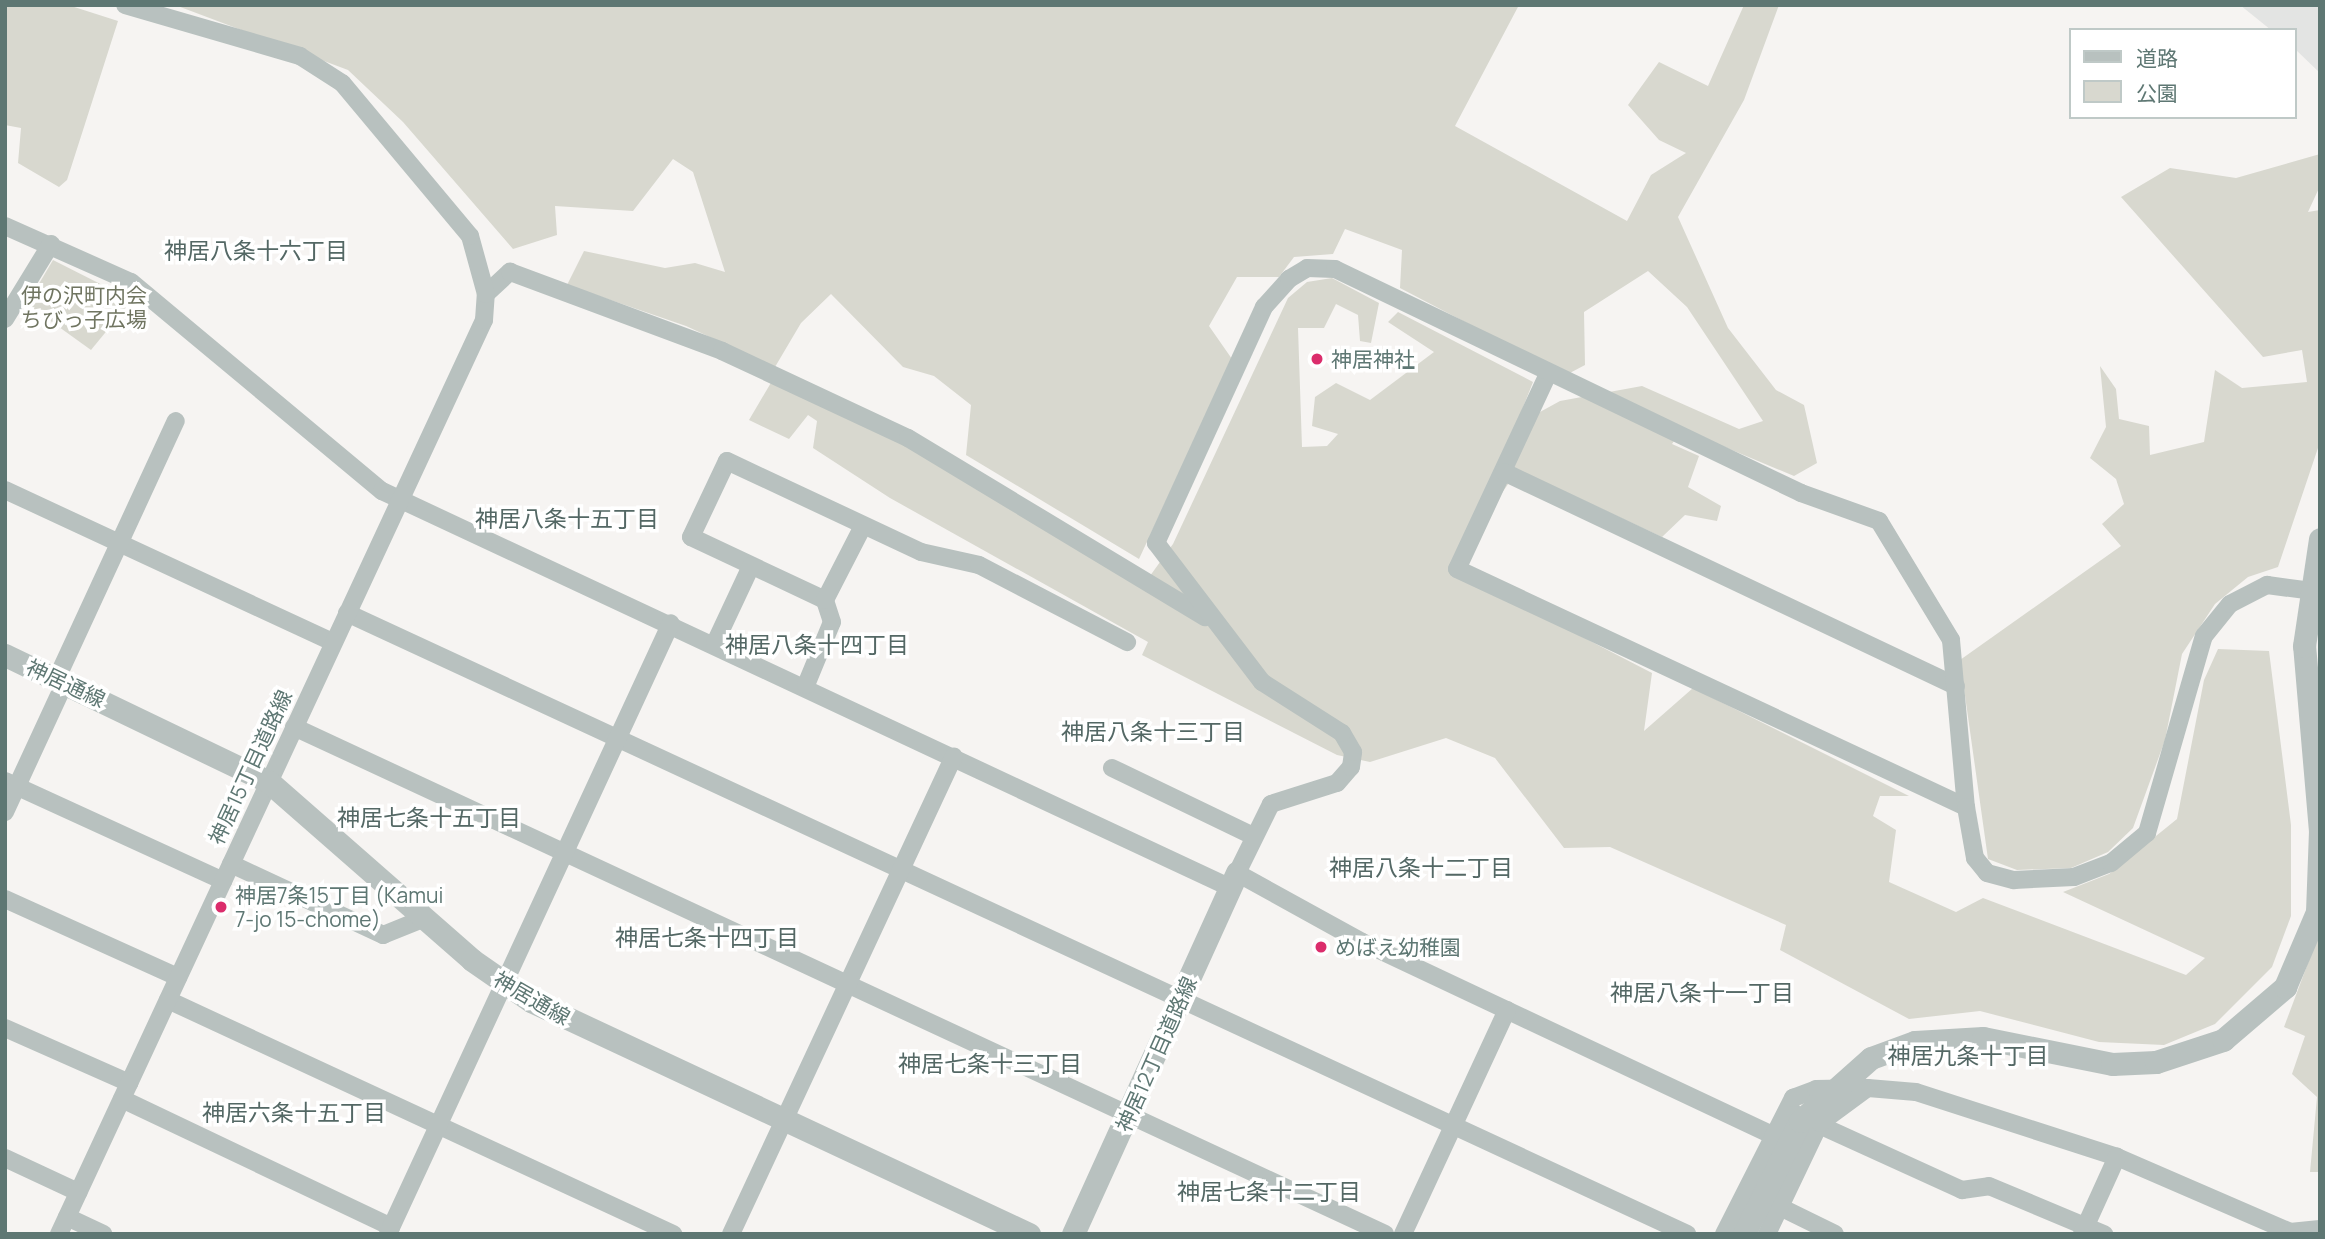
<!DOCTYPE html>
<html>
<head>
<meta charset="utf-8">
<style>
	body { margin:0 }
	#map { position:relative; width:2325px; height:1239px; overflow:hidden; background:#f6f4f2; font-family:Manrope,"Noto Sans JP",sans-serif }
	div>[style] { position:absolute }
	[style*='--x'] { left:calc(var(--x)*1px); top:calc(var(--y)*1px); width:calc(var(--w)*1px); rotate:calc(var(--a)*1deg) }
	.built>* { inset:0; background:#e3e4e3 }
	.green>* { inset:0; background:#d8d8cf }
	.minor>* { height:18px; margin:-9px; padding:0 9px; transform-origin:9px; border-radius:9px; background:#b8c1bf }
	.tertiary>* { height:23px; margin:-11.5px; padding:0 11.5px; transform-origin:11.5px; border-radius:11.5px; background:#b8c1bf }
	.tertiary-bridge>* { height:23px; margin:-11.5px; padding:0 11.5px; transform-origin:11.5px; border-radius:11.5px; background:#b8c1bf }
	.dots>* { width:19px; height:19px; translate:-50% -50%; box-sizing:border-box; border:4px solid #fff; border-radius:50% }
	span { translate:-50% -50%; white-space:nowrap; text-align:center; line-height:1.15; -webkit-text-stroke:7px #fff; paint-order:stroke }
	.park-label { font-size:21px; color:#707561 }
	.poi-label { font-size:21px; color:#5e7773 }
	.left { translate:0 -50%; text-align:left }
	.street-label { font-size:21px; color:#5e7773 }
	.neighbourhood-label { font-size:23px; color:#546865 }
	.frame { position:absolute; inset:0; border:7px solid #5e7773; pointer-events:none }
	.legend { position:absolute; left:2069px; top:28px; width:228px; height:91px; box-sizing:border-box; background:#fff; border:2px solid #bfc9c7; margin:0; padding:9px 12px; list-style:none; font-size:21px; color:#5e7773 }
	.legend li { display:flex; align-items:center; gap:14px; height:35px }
	.legend b { width:35px; border:2px solid #bfc9c7 }
</style>
</head>
<body>
<div id="map">
	<div class="built">
		<div style="clip-path:polygon(2240px 5px,2320px 5px,2320px 73px,2295px 49px,2295px 30px,2271px 30px)"></div>
	</div>
	<div class="green">
		<div style="clip-path:polygon(5px 5px,68px 5px,118px 21px,67px 180px,59px 187px,18px 163px,21px 128px,5px 125px)"></div>
		<div style="clip-path:polygon(175px 5px,1519px 5px,1455px 126px,1627px 221px,1651px 175px,1686px 153px,1659px 140px,1628px 105px,1659px 62px,1708px 86px,1744px 5px,1779px 5px,1744px 100px,1678px 217px,1728px 328px,1776px 390px,1804px 405px,1817px 463px,1794px 476px,1682px 429px,1672px 444px,1699px 456px,1688px 487px,1721px 506px,1717px 521px,1685px 515px,1662px 537px,1518px 470px,1449px 568px,1652px 673px,1644px 731px,1693px 688px,1909px 796px,1880px 796px,1873px 816px,1896px 830px,1889px 882px,1956px 912px,1983px 898px,2186px 975px,2205px 958px,2063px 892px,2109px 874px,2177px 819px,2204px 680px,2218px 649px,2269px 651px,2291px 825px,2291px 916px,2272px 967px,2215px 1024px,2164px 1045px,2099px 1042px,1980px 1011px,1909px 1019px,1780px 950px,1786px 925px,1610px 847px,1564px 848px,1495px 758px,1446px 738px,1370px 762px,1337px 755px,1142px 655px,1148px 642px,890px 498px,813px 448px,817px 421px,808px 415px,789px 439px,749px 420px,772px 381px,904px 445px,1142px 587px,1173px 544px,1288px 298px,1307px 282px,1332px 278px,1379px 303px,1371px 343px,1360px 341px,1358px 315px,1336px 304px,1324px 328px,1298px 328px,1302px 447px,1327px 446px,1338px 434px,1312px 426px,1315px 397px,1336px 383px,1370px 400px,1434px 352px,1388px 322px,1398px 312px,1533px 382px,1516px 425px,1560px 401px,1642px 386px,1739px 429px,1763px 421px,1687px 307px,1648px 271px,1584px 312px,1585px 365px,1566px 375px,1400px 288px,1402px 250px,1345px 229px,1333px 254px,1294px 257px,1279px 277px,1237px 277px,1209px 326px,1232px 359px,1139px 559px,966px 455px,971px 405px,934px 376px,903px 367px,831px 294px,801px 323px,775px 367px,686px 326px,567px 285px,584px 251px,665px 268px,695px 263px,725px 272px,693px 172px,673px 159px,633px 211px,555px 206px,557px 235px,513px 249px,403px 122px,348px 70px)"></div>
		<div style="clip-path:polygon(2320px 154px,2320px 186px,2308px 212px,2320px 210px,2320px 442px,2278px 567px,2248px 577px,2215px 604px,2182px 654px,2165px 740px,2133px 828px,2108px 852px,2071px 868px,2017px 870px,1988px 859px,1960px 660px,2121px 546px,2102px 524px,2124px 504px,2116px 479px,2090px 458px,2106px 427px,2100px 366px,2116px 389px,2119px 419px,2149px 426px,2150px 455px,2204px 442px,2215px 370px,2242px 388px,2307px 382px,2302px 350px,2263px 357px,2121px 197px,2170px 168px,2236px 178px)"></div>
		<div style="clip-path:polygon(53px 260px,132px 300px,91px 350px,27px 304px)"></div>
		<div style="clip-path:polygon(2320px 931px,2320px 1172px,2310px 1172px,2317px 1097px,2292px 1074px,2305px 1036px,2284px 1027px)"></div>
	</div>
	<div class="minor">
		<div style="--x:5;--y:226;--w:138;--a:24"></div>
		<div style="--x:131;--y:282;--w:327;--a:39.8"></div>
		<div style="--x:382;--y:491;--w:937;--a:25.06"></div>
		<div style="--x:486;--y:294;--w:33;--a:-43"></div>
		<div style="--x:510;--y:272;--w:226;--a:20.4"></div>
		<div style="--x:722;--y:351;--w:205;--a:25.1"></div>
		<div style="--x:908;--y:438;--w:347;--a:31.1"></div>
		<div style="--x:5;--y:319;--w:88;--a:-58.5"></div>
		<div style="--x:1548;--y:374;--w:215;--a:115"></div>
		<div style="--x:1457;--y:569;--w:562;--a:25.06"></div>
		<div style="--x:1504;--y:472;--w:500;--a:25.34"></div>
		<div style="--x:5;--y:490;--w:362;--a:24.9"></div>
		<div style="--x:825;--y:600;--w:148;--a:-154.8"></div>
		<div style="--x:691;--y:537;--w:84;--a:-64.7"></div>
		<div style="--x:727;--y:461;--w:214;--a:25.1"></div>
		<div style="--x:921;--y:552;--w:59;--a:12.6"></div>
		<div style="--x:979;--y:565;--w:167;--a:27.5"></div>
		<div style="--x:347;--y:613;--w:1477;--a:24.86"></div>
		<div style="--x:715;--y:643;--w:85;--a:-64.9"></div>
		<div style="--x:57;--y:678;--w:283;--a:-65.2"></div>
		<div style="--x:806;--y:685;--w:68;--a:-67.6"></div>
		<div style="--x:832;--y:622;--w:23;--a:-108"></div>
		<div style="--x:825;--y:600;--w:83;--a:-62.8"></div>
		<div style="--x:294;--y:727;--w:1203;--a:24.92"></div>
		<div style="--x:1112;--y:768;--w:157;--a:25.7"></div>
		<div style="--x:5;--y:781;--w:240;--a:24.6"></div>
		<div style="--x:5;--y:812;--w:143;--a:-65.2"></div>
		<div style="--x:231;--y:864;--w:168;--a:25"></div>
		<div style="--x:383;--y:935;--w:45;--a:-22"></div>
		<div style="--x:5;--y:899;--w:190;--a:24.3"></div>
		<div style="--x:168;--y:1000;--w:557;--a:24.86"></div>
		<div style="--x:5;--y:1028;--w:136;--a:23.9"></div>
		<div style="--x:122;--y:1099;--w:298;--a:25.4"></div>
		<div style="--x:1793;--y:1113;--w:186;--a:24.5"></div>
		<div style="--x:1962;--y:1190;--w:27;--a:-8"></div>
		<div style="--x:1989;--y:1186;--w:125;--a:22.7"></div>
		<div style="--x:1770;--y:1134;--w:451;--a:-154.8"></div>
		<div style="--x:1362;--y:942;--w:143;--a:-151.1"></div>
		<div style="--x:1237;--y:873;--w:77;--a:-63.8"></div>
		<div style="--x:1271;--y:804;--w:69;--a:-17.7"></div>
		<div style="--x:1337;--y:783;--w:21;--a:-49"></div>
		<div style="--x:1351;--y:767;--w:15;--a:-82"></div>
		<div style="--x:1353;--y:752;--w:22;--a:-120"></div>
		<div style="--x:1342;--y:733;--w:95;--a:-147.5"></div>
		<div style="--x:1262;--y:682;--w:175;--a:-127.3"></div>
		<div style="--x:1156;--y:543;--w:260;--a:-65.4"></div>
		<div style="--x:1264;--y:307;--w:38;--a:-48"></div>
		<div style="--x:1289;--y:279;--w:21;--a:-31"></div>
		<div style="--x:1307;--y:268;--w:28;--a:2"></div>
		<div style="--x:1335;--y:269;--w:517;--a:25.67"></div>
		<div style="--x:1801;--y:493;--w:83;--a:19.7"></div>
		<div style="--x:1879;--y:521;--w:139;--a:58.8"></div>
		<div style="--x:1951;--y:640;--w:168;--a:84.9"></div>
		<div style="--x:1966;--y:807;--w:52;--a:80"></div>
		<div style="--x:1975;--y:858;--w:19;--a:51"></div>
		<div style="--x:1987;--y:873;--w:28;--a:15"></div>
		<div style="--x:2014;--y:880;--w:60;--a:-2.9"></div>
		<div style="--x:2074;--y:877;--w:40;--a:-21"></div>
		<div style="--x:2111;--y:863;--w:47;--a:-39.8"></div>
		<div style="--x:2147;--y:833;--w:205;--a:-73.9"></div>
		<div style="--x:2204;--y:636;--w:41;--a:-50.9"></div>
		<div style="--x:2230;--y:604;--w:42;--a:-27.2"></div>
		<div style="--x:2267;--y:585;--w:45;--a:7.6"></div>
		<div style="--x:5;--y:1158;--w:81;--a:25"></div>
		<div style="--x:1772;--y:1203;--w:70;--a:26.2"></div>
		<div style="--x:67;--y:1217;--w:40;--a:25"></div>
		<div style="--x:59;--y:1234;--w:1008;--a:-65.06"></div>
		<div style="--x:484;--y:320;--w:26;--a:-86"></div>
		<div style="--x:486;--y:294;--w:60;--a:-105.4"></div>
		<div style="--x:470;--y:236;--w:199;--a:-129.9"></div>
		<div style="--x:342;--y:83;--w:50;--a:-147.3"></div>
		<div style="--x:300;--y:56;--w:182;--a:-163.8"></div>
		<div style="--x:388;--y:1234;--w:673;--a:-65.15"></div>
		<div style="--x:731;--y:1234;--w:527;--a:-64.99"></div>
		<div style="--x:1403;--y:1234;--w:247;--a:-65.1"></div>
		<div style="--x:1724;--y:1234;--w:153;--a:-63.1"></div>
		<div style="--x:1793;--y:1098;--w:25;--a:-21"></div>
		<div style="--x:1816;--y:1089;--w:52;--a:-1.1"></div>
		<div style="--x:1868;--y:1088;--w:48;--a:4.8"></div>
		<div style="--x:1916;--y:1092;--w:211;--a:17.9"></div>
		<div style="--x:2117;--y:1157;--w:189;--a:23.4"></div>
		<div style="--x:2290;--y:1232;--w:30;--a:-6"></div>
		<div style="--x:1767;--y:1234;--w:123;--a:-64.5"></div>
		<div style="--x:1820;--y:1123;--w:56;--a:-36.3"></div>
		<div style="--x:2082;--y:1234;--w:85;--a:-65.6"></div>
	</div>
	<div class="tertiary">
		<div style="--x:5;--y:655;--w:293;--a:25.7"></div>
		<div style="--x:269;--y:782;--w:270;--a:41.2"></div>
		<div style="--x:472;--y:960;--w:72;--a:34.8"></div>
		<div style="--x:531;--y:1001;--w:550;--a:25.07"></div>
		<div style="--x:1871;--y:1058;--w:47;--a:-20"></div>
		<div style="--x:1915;--y:1042;--w:68;--a:-3.4"></div>
		<div style="--x:1983;--y:1038;--w:132;--a:11.4"></div>
		<div style="--x:2112;--y:1064;--w:44;--a:-2.6"></div>
		<div style="--x:2156;--y:1062;--w:71;--a:-18.2"></div>
		<div style="--x:2223;--y:1040;--w:82;--a:-40.5"></div>
		<div style="--x:2285;--y:987;--w:82;--a:-66.9"></div>
		<div style="--x:2317;--y:912;--w:81;--a:-87.9"></div>
		<div style="--x:2320;--y:831;--w:186;--a:-94.9"></div>
		<div style="--x:2304;--y:646;--w:108;--a:-81.5"></div>
		<div style="--x:1073;--y:1234;--w:397;--a:-65.6"></div>
	</div>
	<div class="tertiary-bridge">
		<div style="--x:1744;--y:1234;--w:126;--a:-63.6"></div>
		<div style="--x:1800;--y:1121;--w:95;--a:-41.6"></div>
	</div>
	<div class="dots">
		<div style="left:1317px;top:359px;background:#db2d6c"></div>
		<div style="left:221px;top:907px;background:#db2d6c"></div>
		<div style="left:1321px;top:947px;background:#db2d6c"></div>
	</div>
	<div class="park-label">
		<span style="left:84px;top:307px">伊の沢町内会<br>ちびっ子広場</span>
	</div>
	<div class="poi-label">
		<span class="left" style="left:1331px;top:359px">神居神社</span>
		<span class="left" style="left:235px;top:907px">神居7条15丁目 (Kamui<br>7-jo 15-chome)</span>
		<span class="left" style="left:1335px;top:947px">めばえ幼稚園</span>
	</div>
	<div class="street-label">
		<span style="left:66px;top:683px;rotate:25deg">神居通線</span>
		<span style="left:250px;top:767px;rotate:-65deg">神居15丁目道路線</span>
		<span style="left:532px;top:998px;rotate:30deg">神居通線</span>
		<span style="left:1156px;top:1054px;rotate:-66deg">神居12丁目道路線</span>
	</div>
	<div class="neighbourhood-label">
		<span style="left:256px;top:250px">神居八条十六丁目</span>
		<span style="left:567px;top:518px">神居八条十五丁目</span>
		<span style="left:817px;top:644px">神居八条十四丁目</span>
		<span style="left:1153px;top:731px">神居八条十三丁目</span>
		<span style="left:429px;top:817px">神居七条十五丁目</span>
		<span style="left:1421px;top:867px">神居八条十二丁目</span>
		<span style="left:707px;top:937px">神居七条十四丁目</span>
		<span style="left:1702px;top:992px">神居八条十一丁目</span>
		<span style="left:1968px;top:1055px">神居九条十丁目</span>
		<span style="left:990px;top:1063px">神居七条十三丁目</span>
		<span style="left:294px;top:1112px">神居六条十五丁目</span>
		<span style="left:1269px;top:1191px">神居七条十二丁目</span>
	</div>
	<div class="frame"></div>
	<ul class="legend">
	<li><b style="height:9px;background:#b8c1bf"></b>道路</li>
	<li><b style="height:19px;background:#d8d8cf"></b>公園</li>
	</ul>
</div>
</body>
</html>
